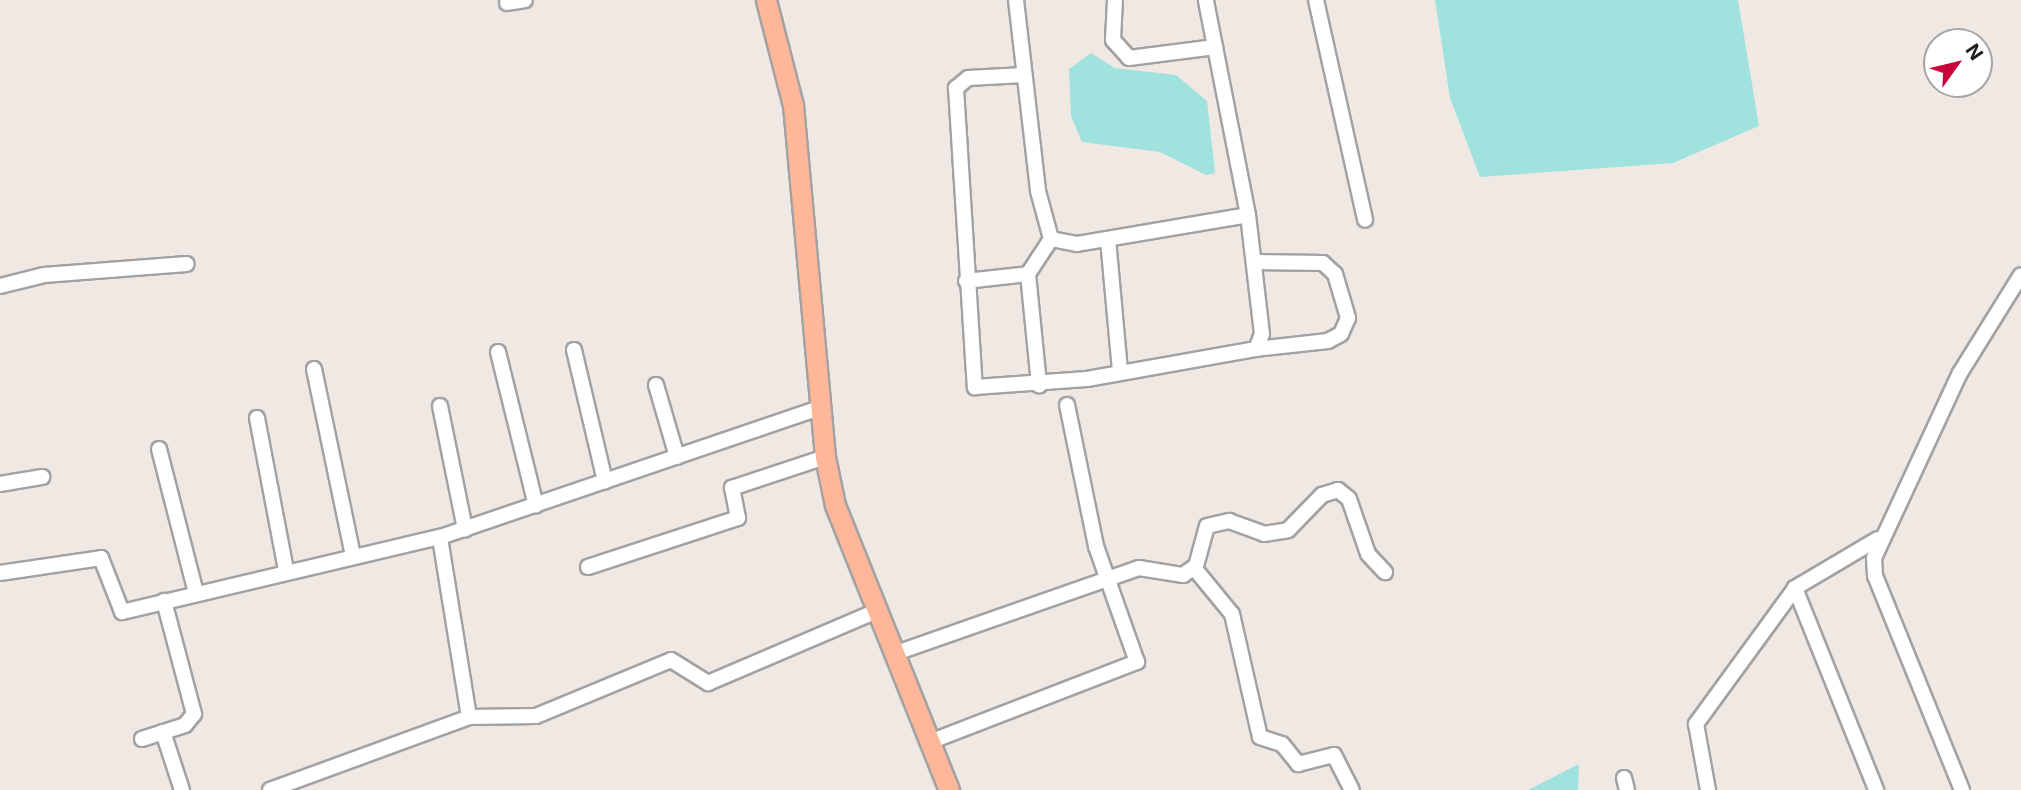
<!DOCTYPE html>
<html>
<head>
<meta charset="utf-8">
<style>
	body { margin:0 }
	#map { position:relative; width:2021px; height:790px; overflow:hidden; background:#f0e8e3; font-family:Inter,sans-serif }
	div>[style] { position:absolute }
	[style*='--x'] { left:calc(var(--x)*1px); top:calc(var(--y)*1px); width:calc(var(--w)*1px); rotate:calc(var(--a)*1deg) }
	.water>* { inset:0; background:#9fe2de }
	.roads { filter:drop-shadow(2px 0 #a2a2a2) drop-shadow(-2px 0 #a2a2a2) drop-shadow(0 2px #a2a2a2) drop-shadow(0 -2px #a2a2a2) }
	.minor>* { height:14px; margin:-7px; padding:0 7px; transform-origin:7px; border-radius:7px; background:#fff }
	.major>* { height:19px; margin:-9.5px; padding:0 9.5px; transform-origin:9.5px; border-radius:9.5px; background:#ffb699 }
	span { translate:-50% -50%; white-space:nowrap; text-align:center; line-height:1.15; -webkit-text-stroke:7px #fff; paint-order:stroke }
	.north { position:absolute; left:1923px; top:28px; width:70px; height:70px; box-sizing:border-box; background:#fff; border:2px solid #a5a5a5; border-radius:50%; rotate:56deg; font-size:19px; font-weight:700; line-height:28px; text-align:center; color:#1e1e1e }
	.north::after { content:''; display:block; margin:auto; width:24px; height:32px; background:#cc0039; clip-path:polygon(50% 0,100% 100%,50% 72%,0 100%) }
</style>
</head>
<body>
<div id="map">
	<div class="water">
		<div style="clip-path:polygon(1435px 0,1738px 0,1759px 126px,1673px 163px,1480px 177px,1450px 98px)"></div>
		<div style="clip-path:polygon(1091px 53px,1115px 68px,1176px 75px,1207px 101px,1215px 173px,1206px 175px,1160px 152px,1082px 142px,1071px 116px,1069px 69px)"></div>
		<div style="clip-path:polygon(1579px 764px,1578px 790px,1528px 790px)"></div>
	</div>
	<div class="roads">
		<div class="minor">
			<div style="--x:1016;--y:0;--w:192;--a:83.4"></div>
			<div style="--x:1038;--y:191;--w:50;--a:74.8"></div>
			<div style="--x:1051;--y:239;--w:26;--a:11"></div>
			<div style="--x:1077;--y:244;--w:173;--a:-9.6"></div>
			<div style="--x:1115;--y:0;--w:40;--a:92.9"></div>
			<div style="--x:1113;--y:40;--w:24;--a:48"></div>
			<div style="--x:1129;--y:58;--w:87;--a:-7.3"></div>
			<div style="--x:1316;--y:0;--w:225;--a:77.4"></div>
			<div style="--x:507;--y:3;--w:18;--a:-9"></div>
			<div style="--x:1024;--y:75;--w:56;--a:176.9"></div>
			<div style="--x:968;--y:78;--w:16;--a:140"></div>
			<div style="--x:956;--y:88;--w:300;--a:86.4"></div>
			<div style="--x:975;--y:387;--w:112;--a:-4.1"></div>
			<div style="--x:1087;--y:379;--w:172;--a:-10.1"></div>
			<div style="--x:1256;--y:349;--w:16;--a:-68"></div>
			<div style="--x:1262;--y:334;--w:120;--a:-96.7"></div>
			<div style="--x:1248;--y:215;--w:219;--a:-101.1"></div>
			<div style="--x:1108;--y:239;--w:134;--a:84.8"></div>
			<div style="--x:1254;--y:262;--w:69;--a:0.8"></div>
			<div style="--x:1323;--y:263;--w:16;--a:43"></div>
			<div style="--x:1335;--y:274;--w:46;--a:73.5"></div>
			<div style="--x:1348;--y:318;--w:17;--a:114"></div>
			<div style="--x:1341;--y:334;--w:15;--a:152"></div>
			<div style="--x:1328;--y:341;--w:72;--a:173.7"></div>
			<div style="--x:1028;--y:274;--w:112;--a:84.3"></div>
			<div style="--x:966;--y:281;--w:62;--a:-6.4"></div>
			<div style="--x:1028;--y:274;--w:42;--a:-56.7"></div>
			<div style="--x:0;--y:286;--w:45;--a:-14"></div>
			<div style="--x:44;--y:275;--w:143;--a:-4.4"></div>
			<div style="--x:574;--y:350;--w:135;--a:76.7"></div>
			<div style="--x:498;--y:352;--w:158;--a:76.1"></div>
			<div style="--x:314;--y:369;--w:190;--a:78.2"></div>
			<div style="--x:656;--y:385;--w:75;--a:73.7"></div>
			<div style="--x:440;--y:406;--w:126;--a:78.5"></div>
			<div style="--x:257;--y:418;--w:155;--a:79.2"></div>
			<div style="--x:159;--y:449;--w:149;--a:75.6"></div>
			<div style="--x:0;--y:484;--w:43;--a:-9.5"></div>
			<div style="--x:588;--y:567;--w:158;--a:-18.1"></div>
			<div style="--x:738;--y:518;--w:31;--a:-101"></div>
			<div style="--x:732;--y:488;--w:98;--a:-18.4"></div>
			<div style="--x:1195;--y:569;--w:58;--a:50.6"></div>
			<div style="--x:1232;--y:614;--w:126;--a:77.2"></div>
			<div style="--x:1260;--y:737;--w:23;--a:18"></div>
			<div style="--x:1282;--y:744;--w:26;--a:51"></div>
			<div style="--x:1298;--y:764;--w:37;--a:-14"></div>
			<div style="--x:1334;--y:755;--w:39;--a:63"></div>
			<div style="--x:0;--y:573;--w:102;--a:-8.4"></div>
			<div style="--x:101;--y:558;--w:58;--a:68.7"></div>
			<div style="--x:122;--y:612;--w:327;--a:-13.3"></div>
			<div style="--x:1795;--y:588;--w:218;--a:68.1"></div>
			<div style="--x:896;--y:653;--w:257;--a:-19.3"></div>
			<div style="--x:1139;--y:568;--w:45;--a:9"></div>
			<div style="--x:1183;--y:575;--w:16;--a:-35"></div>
			<div style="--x:1196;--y:566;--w:41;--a:-74.6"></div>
			<div style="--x:1207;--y:526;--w:23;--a:-13"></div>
			<div style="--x:1229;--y:521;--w:37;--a:20"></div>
			<div style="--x:1264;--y:534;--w:24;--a:-9"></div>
			<div style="--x:1288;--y:530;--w:49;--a:-45.8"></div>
			<div style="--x:1322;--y:495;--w:17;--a:-17"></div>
			<div style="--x:1338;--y:490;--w:14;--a:39"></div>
			<div style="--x:1349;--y:499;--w:58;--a:70.9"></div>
			<div style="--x:1368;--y:554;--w:25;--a:47"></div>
			<div style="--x:469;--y:717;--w:67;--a:-0.9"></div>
			<div style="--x:536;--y:716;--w:146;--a:-22.5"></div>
			<div style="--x:671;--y:660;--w:44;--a:31.9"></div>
			<div style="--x:708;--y:683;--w:184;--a:-23.1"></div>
			<div style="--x:163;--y:732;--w:61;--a:71.9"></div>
			<div style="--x:142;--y:739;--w:45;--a:-18"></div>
			<div style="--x:185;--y:725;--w:14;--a:-51"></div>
			<div style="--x:194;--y:714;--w:117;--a:-104.9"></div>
			<div style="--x:932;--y:741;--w:220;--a:-21.1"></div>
			<div style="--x:1137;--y:662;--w:123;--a:-109.5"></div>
			<div style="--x:1096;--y:546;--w:144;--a:-101.6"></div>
			<div style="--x:1624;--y:778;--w:12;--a:76"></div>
			<div style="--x:270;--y:790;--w:212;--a:-20.1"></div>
			<div style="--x:469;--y:717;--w:182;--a:-99.2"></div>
			<div style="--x:440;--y:537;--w:401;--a:-18.8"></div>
			<div style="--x:1708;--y:790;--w:67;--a:-100.3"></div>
			<div style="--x:1696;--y:724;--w:168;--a:-53.9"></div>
			<div style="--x:1795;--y:588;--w:96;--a:-30.6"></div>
			<div style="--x:1962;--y:790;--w:231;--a:-112.1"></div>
			<div style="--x:1875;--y:576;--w:18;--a:-93"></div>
			<div style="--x:1874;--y:558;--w:204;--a:-65.1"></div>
			<div style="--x:1960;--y:373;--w:115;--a:-58.1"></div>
		</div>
		<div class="major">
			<div style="--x:766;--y:0;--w:108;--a:75.6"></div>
			<div style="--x:793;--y:105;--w:353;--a:84.8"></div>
			<div style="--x:825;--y:457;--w:49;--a:78.2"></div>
			<div style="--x:835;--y:505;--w:307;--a:68.2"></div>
		</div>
	</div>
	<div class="north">N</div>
</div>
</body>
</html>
